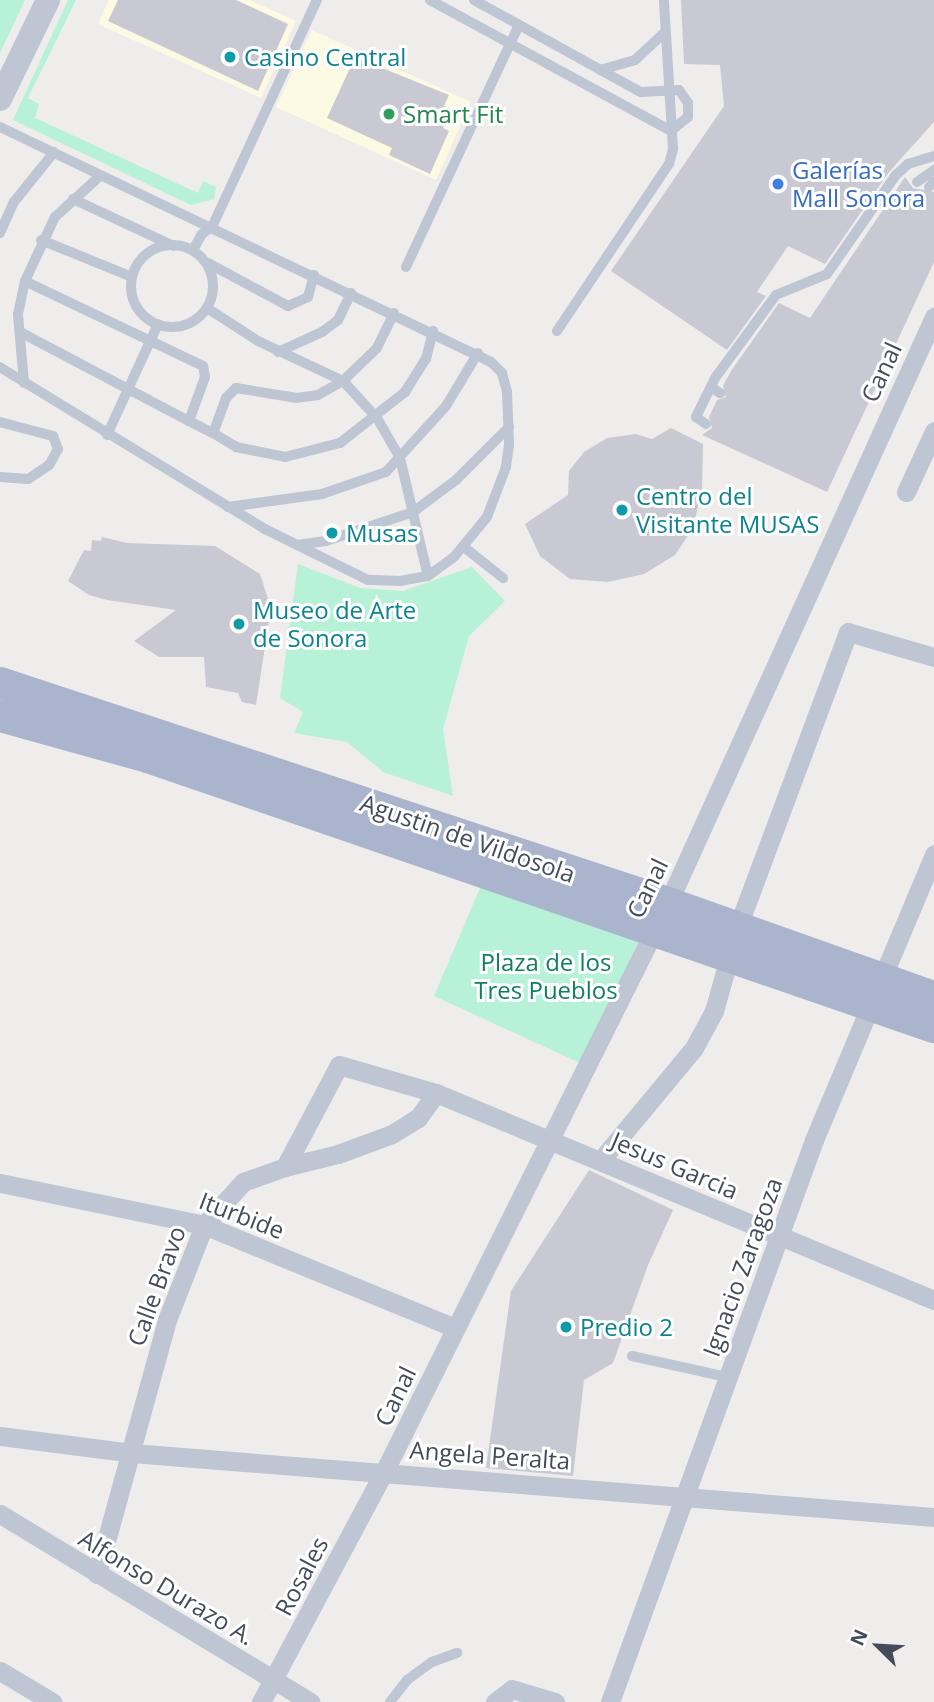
<!DOCTYPE html>
<html>
<head>
<meta charset="utf-8">
<style>
	body { margin:0 }
	#map { position:relative; width:934px; height:1702px; overflow:hidden; background:#efecec; font-family:"Open Sans",sans-serif }
	div>[style] { position:absolute }
	[style*='--x'] { left:calc(var(--x)*1px); top:calc(var(--y)*1px); width:calc(var(--w)*1px); rotate:calc(var(--a)*1deg) }
	.commercial>* { inset:0; background:#fcfae2 }
	.green>* { inset:0; background:#b6f1d8 }
	.building>* { inset:0; background:#c8c9d2 }
	.service>* { height:10px; margin:-5px; padding:0 5px; transform-origin:5px; border-radius:5px; background:#bec5d3 }
	.service>.ring { margin:-5px; padding:0; box-sizing:content-box; background:none; border:10px solid #bec5d3; border-radius:50% }
	.minor>* { height:19px; margin:-9.5px; padding:0 9.5px; transform-origin:9.5px; border-radius:9.5px; background:#bec5d3 }
	.tertiary>* { height:24px; margin:-12px; padding:0 12px; transform-origin:12px; border-radius:12px; background:#bec5d3 }
	.primary>* { height:32px; margin:-16px; padding:0 16px; transform-origin:16px; border-radius:16px; background:#aab4cd }
	.dots>* { width:19px; height:19px; translate:-50% -50%; box-sizing:border-box; border:4px solid #fff; border-radius:50% }
	span { translate:-50% -50%; white-space:nowrap; text-align:center; line-height:1.15; -webkit-text-stroke:6px #fff; paint-order:stroke }
	.culture-label { font-size:24px; color:#0d838f }
	.left { translate:0 -50%; text-align:left }
	.leisure-label { font-size:24px; color:#27864d }
	.shop-label { font-size:24px; color:#366cbe }
	.street-label { font-size:24px; color:#444b5a }
	.park-label { font-size:24px; color:#117f5e }
	.north { position:absolute; left:843px; top:1611px; width:70px; height:70px; -webkit-text-stroke:5px #fff; paint-order:stroke; rotate:294deg; font-size:19px; font-weight:700; line-height:28px; text-align:center; color:#444b5a }
	.north::after { content:''; display:block; margin:auto; width:24px; height:32px; background:#444b5a; clip-path:polygon(50% 0,100% 100%,50% 72%,0 100%) }
</style>
</head>
<body>
<div id="map">
	<div class="commercial">
		<div style="clip-path:polygon(109px 0,250px 0,296px 21px,261px 98px,98px 24px)"></div>
		<div style="clip-path:polygon(312px 30px,471px 102px,436px 180px,276px 107px)"></div>
	</div>
	<div class="green">
		<div style="clip-path:polygon(0 0,25px 0,0 53px)"></div>
		<div style="clip-path:polygon(68px 0,76px 0,28px 98px,39px 104px,35px 118px,198px 193px,203px 181px,216px 187px,214px 199px,191px 205px,13px 120px)"></div>
		<div style="clip-path:polygon(298px 564px,360px 588px,403px 591px,472px 567px,505px 601px,469px 636px,443px 729px,453px 796px,383px 772px,347px 742px,294px 733px,303px 712px,280px 698px)"></div>
		<div style="clip-path:polygon(483px 881px,639px 940px,580px 1063px,434px 996px)"></div>
	</div>
	<div class="building">
		<div style="clip-path:polygon(118px 0,236px 0,288px 24px,258px 91px,108px 21px)"></div>
		<div style="clip-path:polygon(681px 0,934px 0,934px 122px,889px 172px,825px 264px,788px 246px,757px 292px,766px 296px,727px 350px,611px 271px,724px 106px,720px 65px,684px 64px)"></div>
		<div style="clip-path:polygon(355px 57px,449px 95px,444px 106px,452px 109px,443px 128px,449px 131px,430px 174px,389px 155px,392px 148px,327px 118px)"></div>
		<div style="clip-path:polygon(905px 177px,913px 188px,934px 192px,934px 262px,827px 492px,702px 435px,712px 428px,709px 417px,717px 400px,726px 397px,723px 386px,731px 371px,779px 303px,810px 318px)"></div>
		<div style="clip-path:polygon(671px 428px,703px 444px,702px 490px,693px 528px,675px 555px,644px 574px,608px 582px,570px 579px,540px 556px,525px 524px,568px 495px,569px 471px,584px 452px,607px 438px,636px 434px,652px 439px)"></div>
		<div style="clip-path:polygon(102px 537px,127px 543px,215px 546px,260px 574px,271px 608px,256px 705px,242px 702px,238px 693px,206px 687px,204px 657px,159px 657px,134px 641px,176px 610px,107px 600px,89px 595px,68px 581px,84px 550px,91px 551px,92px 540px,101px 541px)"></div>
		<div style="clip-path:polygon(589px 1170px,673px 1210px,648px 1265px,613px 1363px,584px 1380px,573px 1476px,486px 1468px,511px 1291px)"></div>
	</div>
	<div class="service">
		<div style="--x:430;--y:0;--w:274;--a:28.5"></div>
		<div style="--x:474;--y:0;--w:191;--a:28.9"></div>
		<div style="--x:641;--y:92;--w:38;--a:-3"></div>
		<div style="--x:679;--y:90;--w:16;--a:55"></div>
		<div style="--x:688;--y:103;--w:14;--a:90"></div>
		<div style="--x:688;--y:117;--w:22;--a:141"></div>
		<div style="--x:600;--y:70;--w:36;--a:-16"></div>
		<div style="--x:635;--y:60;--w:41;--a:-43"></div>
		<div style="--x:0;--y:127;--w:544;--a:25.58"></div>
		<div style="--x:491;--y:362;--w:16;--a:45"></div>
		<div style="--x:502;--y:373;--w:20;--a:75"></div>
		<div style="--x:507;--y:392;--w:53;--a:87.8"></div>
		<div style="--x:509;--y:445;--w:22;--a:98"></div>
		<div style="--x:506;--y:467;--w:53;--a:110.8"></div>
		<div style="--x:487;--y:517;--w:52;--a:129.5"></div>
		<div style="--x:454;--y:557;--w:32;--a:144"></div>
		<div style="--x:428;--y:576;--w:27;--a:170"></div>
		<div style="--x:401;--y:581;--w:33;--a:-178"></div>
		<div style="--x:368;--y:580;--w:115;--a:-153.7"></div>
		<div style="--x:265;--y:529;--w:311;--a:-148.6"></div>
		<div style="--x:917;--y:182;--w:21;--a:-35"></div>
		<div style="--x:929;--y:187;--w:7;--a:-45"></div>
		<div style="--x:73;--y:199;--w:111;--a:25"></div>
		<div style="--x:0;--y:233;--w:34;--a:-66"></div>
		<div style="--x:14;--y:202;--w:64;--a:-51.3"></div>
		<div style="--x:41;--y:240;--w:98;--a:22.1"></div>
		<div class="ring" style="left:131px;top:245px;width:72px;height:72px"></div>
		<div style="--x:193;--y:250;--w:18;--a:-61"></div>
		<div style="--x:202;--y:234;--w:12;--a:-35"></div>
		<div style="--x:212;--y:227;--w:250;--a:-65.2"></div>
		<div style="--x:208;--y:263;--w:91;--a:28.3"></div>
		<div style="--x:288;--y:306;--w:22;--a:-24"></div>
		<div style="--x:308;--y:297;--w:23;--a:-75"></div>
		<div style="--x:406;--y:267;--w:267;--a:-65"></div>
		<div style="--x:207;--y:308;--w:61;--a:32.9"></div>
		<div style="--x:258;--y:341;--w:94;--a:25.2"></div>
		<div style="--x:343;--y:381;--w:50;--a:47.4"></div>
		<div style="--x:377;--y:418;--w:46;--a:60.1"></div>
		<div style="--x:400;--y:458;--w:121;--a:76.7"></div>
		<div style="--x:394;--y:313;--w:39;--a:116"></div>
		<div style="--x:377;--y:348;--w:47;--a:135.9"></div>
		<div style="--x:343;--y:381;--w:29;--a:151"></div>
		<div style="--x:318;--y:395;--w:21;--a:172"></div>
		<div style="--x:297;--y:398;--w:62;--a:-170.7"></div>
		<div style="--x:236;--y:388;--w:14;--a:135"></div>
		<div style="--x:226;--y:398;--w:37;--a:110"></div>
		<div style="--x:213;--y:433;--w:27;--a:31"></div>
		<div style="--x:236;--y:447;--w:50;--a:11.5"></div>
		<div style="--x:285;--y:457;--w:57;--a:-14.3"></div>
		<div style="--x:340;--y:443;--w:83;--a:-38.1"></div>
		<div style="--x:405;--y:392;--w:39;--a:-58"></div>
		<div style="--x:426;--y:359;--w:29;--a:-76"></div>
		<div style="--x:557;--y:331;--w:201;--a:-56.2"></div>
		<div style="--x:669;--y:164;--w:16;--a:-75"></div>
		<div style="--x:673;--y:149;--w:149;--a:-93.5"></div>
		<div style="--x:20;--y:332;--w:191;--a:27.8"></div>
		<div style="--x:189;--y:421;--w:47;--a:-70"></div>
		<div style="--x:205;--y:377;--w:11;--a:-100"></div>
		<div style="--x:203;--y:366;--w:197;--a:-154.5"></div>
		<div style="--x:278;--y:352;--w:48;--a:-24.4"></div>
		<div style="--x:322;--y:332;--w:20;--a:-37"></div>
		<div style="--x:338;--y:320;--w:30;--a:-64"></div>
		<div style="--x:24;--y:383;--w:69;--a:-95"></div>
		<div style="--x:18;--y:314;--w:34;--a:-78"></div>
		<div style="--x:25;--y:281;--w:71;--a:-64.9"></div>
		<div style="--x:55;--y:217;--w:62;--a:-42.4"></div>
		<div style="--x:711;--y:387;--w:11;--a:34"></div>
		<div style="--x:189;--y:421;--w:27;--a:27"></div>
		<div style="--x:0;--y:422;--w:55;--a:14.8"></div>
		<div style="--x:53;--y:436;--w:14;--a:69"></div>
		<div style="--x:58;--y:449;--w:18;--a:119"></div>
		<div style="--x:49;--y:465;--w:25;--a:146"></div>
		<div style="--x:28;--y:479;--w:28;--a:-176"></div>
		<div style="--x:706;--y:424;--w:12;--a:-145"></div>
		<div style="--x:696;--y:417;--w:43;--a:-64"></div>
		<div style="--x:715;--y:378;--w:103;--a:-53.7"></div>
		<div style="--x:776;--y:295;--w:55;--a:-22.4"></div>
		<div style="--x:827;--y:274;--w:119;--a:-55.2"></div>
		<div style="--x:895;--y:176;--w:18;--a:-43"></div>
		<div style="--x:908;--y:164;--w:27;--a:-17"></div>
		<div style="--x:107;--y:435;--w:122;--a:-65.3"></div>
		<div style="--x:228;--y:507;--w:95;--a:-7.9"></div>
		<div style="--x:322;--y:494;--w:68;--a:-19"></div>
		<div style="--x:386;--y:472;--w:89;--a:-47.7"></div>
		<div style="--x:446;--y:406;--w:62;--a:-58.9"></div>
		<div style="--x:297;--y:545;--w:29;--a:-8"></div>
		<div style="--x:326;--y:541;--w:92;--a:-18.4"></div>
		<div style="--x:413;--y:512;--w:54;--a:-36.7"></div>
		<div style="--x:456;--y:480;--w:75;--a:-45"></div>
		<div style="--x:464;--y:547;--w:50;--a:38.5"></div>
		<div style="--x:632;--y:1356;--w:97;--a:12.5"></div>
		<div style="--x:390;--y:1702;--w:28;--a:-52"></div>
		<div style="--x:407;--y:1680;--w:31;--a:-36"></div>
		<div style="--x:432;--y:1662;--w:27;--a:-20"></div>
	</div>
	<div class="minor">
		<div style="--x:906;--y:492;--w:67;--a:-65.3"></div>
		<div style="--x:601;--y:1160;--w:146;--a:-50.3"></div>
		<div style="--x:694;--y:1048;--w:42;--a:-61.6"></div>
		<div style="--x:714;--y:1011;--w:85;--a:-74.3"></div>
		<div style="--x:737;--y:929;--w:317;--a:-69.5"></div>
		<div style="--x:848;--y:632;--w:90;--a:16.2"></div>
		<div style="--x:285;--y:1167;--w:55;--a:-13.8"></div>
		<div style="--x:338;--y:1154;--w:58;--a:-20.3"></div>
		<div style="--x:392;--y:1134;--w:31;--a:-32"></div>
		<div style="--x:418;--y:1118;--w:31;--a:-54"></div>
		<div style="--x:0;--y:1183;--w:208;--a:11.6"></div>
		<div style="--x:204;--y:1225;--w:271;--a:22.3"></div>
		<div style="--x:0;--y:1436;--w:133;--a:7.3"></div>
		<div style="--x:132;--y:1453;--w:805;--a:4.56"></div>
		<div style="--x:0;--y:1514;--w:363;--a:31.2"></div>
		<div style="--x:97;--y:1574;--w:263;--a:-74.6"></div>
		<div style="--x:167;--y:1320;--w:102;--a:-68.7"></div>
		<div style="--x:204;--y:1225;--w:58;--a:-47.8"></div>
		<div style="--x:243;--y:1182;--w:45;--a:-19.7"></div>
		<div style="--x:285;--y:1167;--w:115;--a:-62.1"></div>
		<div style="--x:339;--y:1065;--w:101;--a:16.1"></div>
		<div style="--x:436;--y:1093;--w:539;--a:22.57"></div>
		<div style="--x:0;--y:1671;--w:61;--a:30.8"></div>
		<div style="--x:261;--y:1702;--w:261;--a:-61.9"></div>
		<div style="--x:384;--y:1472;--w:636;--a:-63.48"></div>
		<div style="--x:668;--y:903;--w:644;--a:-65.59"></div>
		<div style="--x:495;--y:1702;--w:21;--a:-37"></div>
		<div style="--x:512;--y:1689;--w:45;--a:16.8"></div>
		<div style="--x:610;--y:1702;--w:598;--a:-70.05"></div>
		<div style="--x:814;--y:1140;--w:310;--a:-67.2"></div>
	</div>
	<div class="tertiary">
		<div style="--x:0;--y:99;--w:110;--a:-64.1"></div>
	</div>
	<div class="primary">
		<div style="--x:0;--y:683;--w:703;--a:18.23"></div>
		<div style="--x:668;--y:903;--w:282;--a:19.5"></div>
		<div style="--x:0;--y:716;--w:154;--a:15.5"></div>
		<div style="--x:148;--y:757;--w:831;--a:18.96"></div>
	</div>
	<div class="dots">
		<div style="left:230px;top:57px;background:#0f9aa8"></div>
		<div style="left:389px;top:114px;background:#2e9e5b"></div>
		<div style="left:778px;top:184px;background:#3f7fe0"></div>
		<div style="left:622px;top:510px;background:#0f9aa8"></div>
		<div style="left:332px;top:533px;background:#0f9aa8"></div>
		<div style="left:239px;top:624px;background:#0f9aa8"></div>
		<div style="left:566px;top:1327px;background:#0f9aa8"></div>
	</div>
	<div class="culture-label">
		<span class="left" style="left:244px;top:57px">Casino Central</span>
		<span class="left" style="left:636px;top:510px">Centro del<br>Visitante MUSAS</span>
		<span class="left" style="left:346px;top:533px">Musas</span>
		<span class="left" style="left:253px;top:624px">Museo de Arte<br>de Sonora</span>
		<span class="left" style="left:580px;top:1327px">Predio 2</span>
	</div>
	<div class="leisure-label">
		<span class="left" style="left:403px;top:114px">Smart Fit</span>
	</div>
	<div class="shop-label">
		<span class="left" style="left:792px;top:184px">Galerías<br>Mall Sonora</span>
	</div>
	<div class="street-label">
		<span style="left:881px;top:372px;rotate:-65deg">Canal</span>
		<span style="left:468px;top:838px;rotate:19deg">Agustin de Vildosola</span>
		<span style="left:647px;top:888px;rotate:-64deg">Canal</span>
		<span style="left:675px;top:1165px;rotate:23deg">Jesus Garcia</span>
		<span style="left:242px;top:1215px;rotate:21deg">Iturbide</span>
		<span style="left:742px;top:1267px;rotate:-70deg">Ignacio Zaragoza</span>
		<span style="left:156px;top:1286px;rotate:-70deg">Calle Bravo</span>
		<span style="left:395px;top:1396px;rotate:-64deg">Canal</span>
		<span style="left:490px;top:1455px;rotate:4deg">Angela Peralta</span>
		<span style="left:301px;top:1576px;rotate:-62deg">Rosales</span>
		<span style="left:167px;top:1587px;rotate:31deg">Alfonso Durazo A.</span>
	</div>
	<div class="park-label">
		<span style="left:546px;top:976px">Plaza de los<br>Tres Pueblos</span>
	</div>
	<div class="north">N</div>
</div>
</body>
</html>
